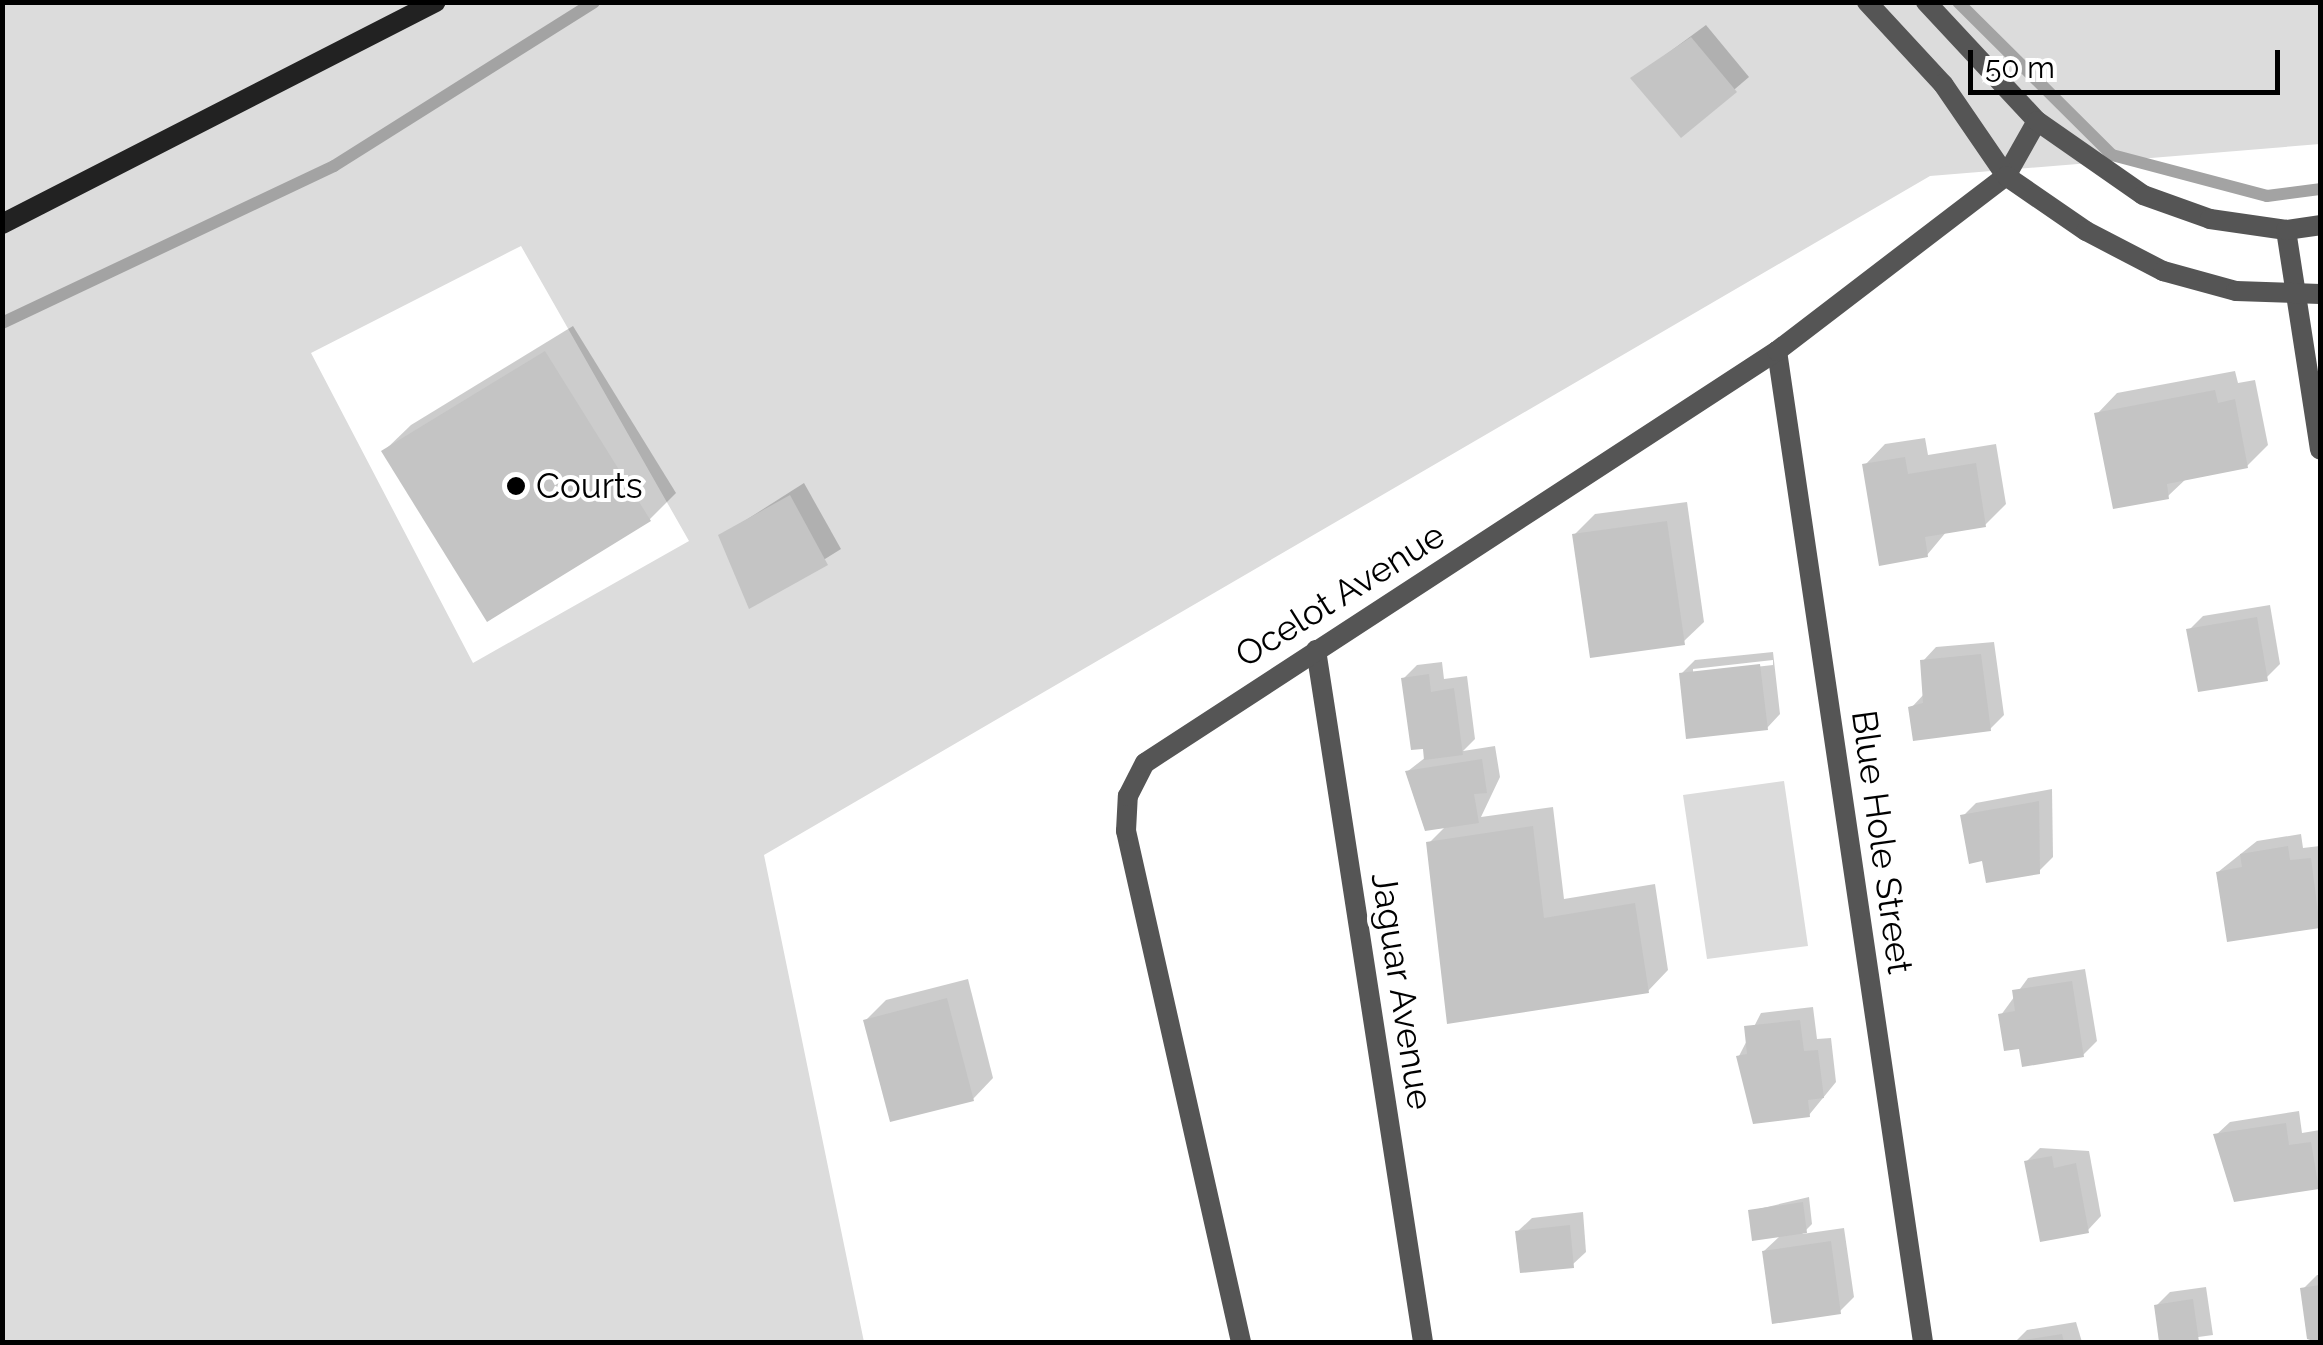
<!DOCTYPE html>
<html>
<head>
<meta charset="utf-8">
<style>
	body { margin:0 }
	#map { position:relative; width:2323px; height:1345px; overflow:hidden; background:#fff; font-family:Raleway,sans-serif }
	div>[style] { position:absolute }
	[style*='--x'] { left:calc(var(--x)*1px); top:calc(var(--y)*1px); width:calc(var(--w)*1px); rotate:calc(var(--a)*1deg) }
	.green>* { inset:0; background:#dcdcdc }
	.shadow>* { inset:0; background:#0003 }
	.stream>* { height:12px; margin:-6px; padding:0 6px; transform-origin:6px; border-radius:6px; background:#a3a3a3 }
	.building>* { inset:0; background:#c4c4c4 }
	.minor>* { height:20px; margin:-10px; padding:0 10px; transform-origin:10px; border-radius:10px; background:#555 }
	.tertiary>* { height:20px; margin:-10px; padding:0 10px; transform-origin:10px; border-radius:10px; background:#555 }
	.secondary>* { height:20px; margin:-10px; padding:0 10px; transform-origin:10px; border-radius:10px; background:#222 }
	.dots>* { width:28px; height:28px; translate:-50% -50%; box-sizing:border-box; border:5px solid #fff; border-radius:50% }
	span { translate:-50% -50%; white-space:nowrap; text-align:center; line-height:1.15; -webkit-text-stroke:8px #fff; paint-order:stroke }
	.poi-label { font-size:35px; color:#000 }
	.left { translate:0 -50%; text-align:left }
	.street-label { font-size:35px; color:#000 }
	.frame { position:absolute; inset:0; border:5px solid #000; pointer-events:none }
	.scale { position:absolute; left:1968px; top:50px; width:312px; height:45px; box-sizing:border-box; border:5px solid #000; border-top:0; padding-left:12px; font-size:30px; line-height:35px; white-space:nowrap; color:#000; -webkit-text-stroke:8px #fff; paint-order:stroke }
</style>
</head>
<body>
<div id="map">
	<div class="green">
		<div style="clip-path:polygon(evenodd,3px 3px,2320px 3px,2320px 144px,1930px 176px,764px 855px,864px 1342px,3px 1342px,3px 3px,521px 246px,689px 541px,473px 663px,311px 353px,521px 246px)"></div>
		<div style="clip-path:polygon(1784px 781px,1808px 946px,1707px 959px,1683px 795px)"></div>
	</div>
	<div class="shadow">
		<div style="clip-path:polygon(1706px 25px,1749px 77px,1681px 135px,1634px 78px)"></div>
		<div style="clip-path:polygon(573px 326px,676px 493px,649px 520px,384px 451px,411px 425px)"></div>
		<div style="clip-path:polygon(2235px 371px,2238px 383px,2255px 380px,2268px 445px,2247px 466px,2187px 478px,2168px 496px,2097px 414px,2117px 393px)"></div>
		<div style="clip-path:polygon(1925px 438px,1928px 455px,1996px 444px,2006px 504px,1985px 525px,1947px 531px,1927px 555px,1865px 465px,1885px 444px)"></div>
		<div style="clip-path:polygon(804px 483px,841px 549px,751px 605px,721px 536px)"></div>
		<div style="clip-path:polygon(1687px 502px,1704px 622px,1683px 642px,1574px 535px,1595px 514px)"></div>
		<div style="clip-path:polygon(2270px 605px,2280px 664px,2266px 678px,2189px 630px,2203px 616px)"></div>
		<div style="clip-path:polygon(1994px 642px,2004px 715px,1990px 729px,1911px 708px,1925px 693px,1923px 661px,1936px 647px)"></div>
		<div style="clip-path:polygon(evenodd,1773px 652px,1780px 714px,1767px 728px,1681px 674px,1695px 660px,1773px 652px,1773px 660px,1773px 665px,1693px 674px,1693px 669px,1773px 660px)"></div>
		<div style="clip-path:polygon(1442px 662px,1444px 679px,1467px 676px,1475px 739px,1463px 751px,1495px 746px,1500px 777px,1481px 817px,1553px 807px,1564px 899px,1655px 884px,1668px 970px,1648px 991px,1429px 843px,1446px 826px,1408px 771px,1426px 757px,1403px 679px,1417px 665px)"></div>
		<div style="clip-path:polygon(2052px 789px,2053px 857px,2039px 871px,1984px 858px,1963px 816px,1976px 803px)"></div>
		<div style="clip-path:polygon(2301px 834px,2303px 848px,2320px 846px,2320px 926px,2229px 939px,2218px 872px,2257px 841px)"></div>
		<div style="clip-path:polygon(2085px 969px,2097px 1041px,2083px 1055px,2001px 1015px,2028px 978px)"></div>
		<div style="clip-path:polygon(968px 979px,993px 1078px,973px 1099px,866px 1020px,886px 1000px)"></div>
		<div style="clip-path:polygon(1813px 1007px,1817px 1039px,1831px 1038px,1836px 1082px,1809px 1115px,1739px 1056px,1761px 1013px)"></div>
		<div style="clip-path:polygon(2299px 1111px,2302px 1133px,2320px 1130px,2318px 1187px,2216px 1135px,2230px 1122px)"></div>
		<div style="clip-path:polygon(2040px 1148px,2089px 1151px,2101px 1216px,2088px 1230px,2027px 1161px)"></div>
		<div style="clip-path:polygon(1809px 1197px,1812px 1224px,1802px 1234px,1844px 1228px,1854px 1297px,1840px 1311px,1764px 1251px,1782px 1234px,1750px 1211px)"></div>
		<div style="clip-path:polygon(1583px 1212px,1586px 1252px,1572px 1265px,1518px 1231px,1532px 1218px)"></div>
		<div style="clip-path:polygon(2317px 1275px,2320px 1275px,2320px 1342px,2303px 1289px)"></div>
		<div style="clip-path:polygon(2206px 1287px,2213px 1335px,2162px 1342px,2157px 1305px,2170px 1292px)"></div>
		<div style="clip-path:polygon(2076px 1322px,2082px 1342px,2015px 1342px,2027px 1330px)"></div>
	</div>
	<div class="stream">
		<div style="--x:1958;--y:2;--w:217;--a:44.8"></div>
		<div style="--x:2112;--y:155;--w:160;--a:14.8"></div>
		<div style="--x:2267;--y:196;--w:53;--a:-7.5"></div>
		<div style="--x:2;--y:323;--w:367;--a:-25.3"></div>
		<div style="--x:334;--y:166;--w:307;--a:-32.2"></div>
	</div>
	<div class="building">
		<div style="clip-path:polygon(1691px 37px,1737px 92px,1681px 138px,1630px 78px)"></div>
		<div style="clip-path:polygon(545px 351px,651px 521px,487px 622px,381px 451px)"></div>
		<div style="clip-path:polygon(2215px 390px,2218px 403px,2235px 399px,2248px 468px,2167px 484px,2169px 499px,2113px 509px,2094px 413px)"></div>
		<div style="clip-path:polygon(1905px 457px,1908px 474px,1976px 463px,1986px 527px,1925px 537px,1928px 557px,1879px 566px,1862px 464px)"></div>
		<div style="clip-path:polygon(790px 495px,828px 565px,749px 609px,718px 535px)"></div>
		<div style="clip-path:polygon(1667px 521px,1685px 645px,1590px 658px,1572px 534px)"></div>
		<div style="clip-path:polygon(2257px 617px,2268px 681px,2198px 692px,2186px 629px)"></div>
		<div style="clip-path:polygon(1981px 654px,1991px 731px,1913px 741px,1908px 707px,1923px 703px,1920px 660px)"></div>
		<div style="clip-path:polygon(1760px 664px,1768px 730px,1686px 739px,1679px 673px)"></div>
		<div style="clip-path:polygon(1429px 674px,1431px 692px,1454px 688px,1463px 755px,1424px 760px,1423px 749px,1411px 750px,1401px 678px)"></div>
		<div style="clip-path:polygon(1482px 759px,1487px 793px,1474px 794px,1479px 823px,1425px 831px,1405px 771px)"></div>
		<div style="clip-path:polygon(2039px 801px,2040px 874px,1986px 883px,1982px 861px,1969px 864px,1960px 815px)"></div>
		<div style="clip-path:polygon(1533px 826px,1544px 918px,1635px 903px,1649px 993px,1447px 1024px,1426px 842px)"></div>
		<div style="clip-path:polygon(2288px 846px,2290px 860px,2311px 858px,2320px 928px,2227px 942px,2216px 872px,2242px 867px,2240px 854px)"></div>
		<div style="clip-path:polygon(2072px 981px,2084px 1057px,2022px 1067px,2019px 1049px,2004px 1051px,1998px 1014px,2015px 1011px,2012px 990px)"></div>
		<div style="clip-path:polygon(947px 998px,974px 1101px,890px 1122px,863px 1020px)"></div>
		<div style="clip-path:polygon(1800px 1020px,1804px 1051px,1818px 1050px,1824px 1098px,1808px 1100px,1810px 1117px,1753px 1124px,1736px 1056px,1747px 1054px,1744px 1026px)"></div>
		<div style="clip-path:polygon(2286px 1123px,2289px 1145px,2311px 1142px,2319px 1189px,2234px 1202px,2213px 1134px)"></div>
		<div style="clip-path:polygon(2052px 1156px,2054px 1168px,2076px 1163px,2089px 1233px,2040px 1242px,2024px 1161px)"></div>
		<div style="clip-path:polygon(1803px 1202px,1807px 1233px,1752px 1241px,1748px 1210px)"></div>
		<div style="clip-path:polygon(1570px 1225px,1574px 1268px,1520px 1273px,1515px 1231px)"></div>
		<div style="clip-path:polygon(1831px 1241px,1841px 1314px,1772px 1324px,1762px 1251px)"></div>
		<div style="clip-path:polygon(2320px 1285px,2320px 1342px,2317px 1342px,2307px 1339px,2300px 1288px)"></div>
		<div style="clip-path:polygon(2193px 1299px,2199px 1342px,2159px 1342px,2154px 1305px)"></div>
		<div style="clip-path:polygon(2062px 1334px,2064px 1342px,2025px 1342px,2024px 1340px)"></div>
	</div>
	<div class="minor">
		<div style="--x:2286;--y:230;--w:222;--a:81.2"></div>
		<div style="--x:1777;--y:351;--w:1002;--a:81.62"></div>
		<div style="--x:1316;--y:650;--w:700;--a:81.21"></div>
		<div style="--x:1241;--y:1342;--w:524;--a:-102.68"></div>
		<div style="--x:1126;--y:831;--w:35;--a:-87"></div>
		<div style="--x:1128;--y:796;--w:37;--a:-63"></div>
		<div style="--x:1145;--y:763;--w:754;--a:-33.1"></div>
		<div style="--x:1777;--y:351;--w:288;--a:-37.4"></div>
		<div style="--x:2006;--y:176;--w:63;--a:-60.6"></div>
	</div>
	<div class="tertiary">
		<div style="--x:1867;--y:2;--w:112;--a:47.2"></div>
		<div style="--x:1943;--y:84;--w:112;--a:55.6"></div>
		<div style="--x:2006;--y:176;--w:97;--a:34.5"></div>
		<div style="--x:2086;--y:231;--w:87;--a:27.5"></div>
		<div style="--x:2163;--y:271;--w:76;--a:15.3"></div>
		<div style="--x:2236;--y:291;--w:84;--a:2"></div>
		<div style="--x:1926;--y:2;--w:163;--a:47"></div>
		<div style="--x:2037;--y:121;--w:129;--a:34.9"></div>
		<div style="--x:2143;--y:195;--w:71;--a:19.7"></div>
		<div style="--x:2210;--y:219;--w:77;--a:8.2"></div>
		<div style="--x:2286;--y:230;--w:34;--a:-8"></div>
	</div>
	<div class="secondary">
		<div style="--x:2;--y:224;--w:487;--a:-27.1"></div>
	</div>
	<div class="dots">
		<div style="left:516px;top:486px;background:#000"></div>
	</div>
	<div class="poi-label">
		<span class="left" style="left:536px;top:486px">Courts</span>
	</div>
	<div class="street-label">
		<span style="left:1340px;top:595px;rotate:-32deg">Ocelot Avenue</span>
		<span style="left:1882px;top:842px;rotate:82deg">Blue Hole Street</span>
		<span style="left:1402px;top:991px;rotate:81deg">Jaguar Avenue</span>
	</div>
	<div class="frame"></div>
	<div class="scale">50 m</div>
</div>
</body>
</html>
